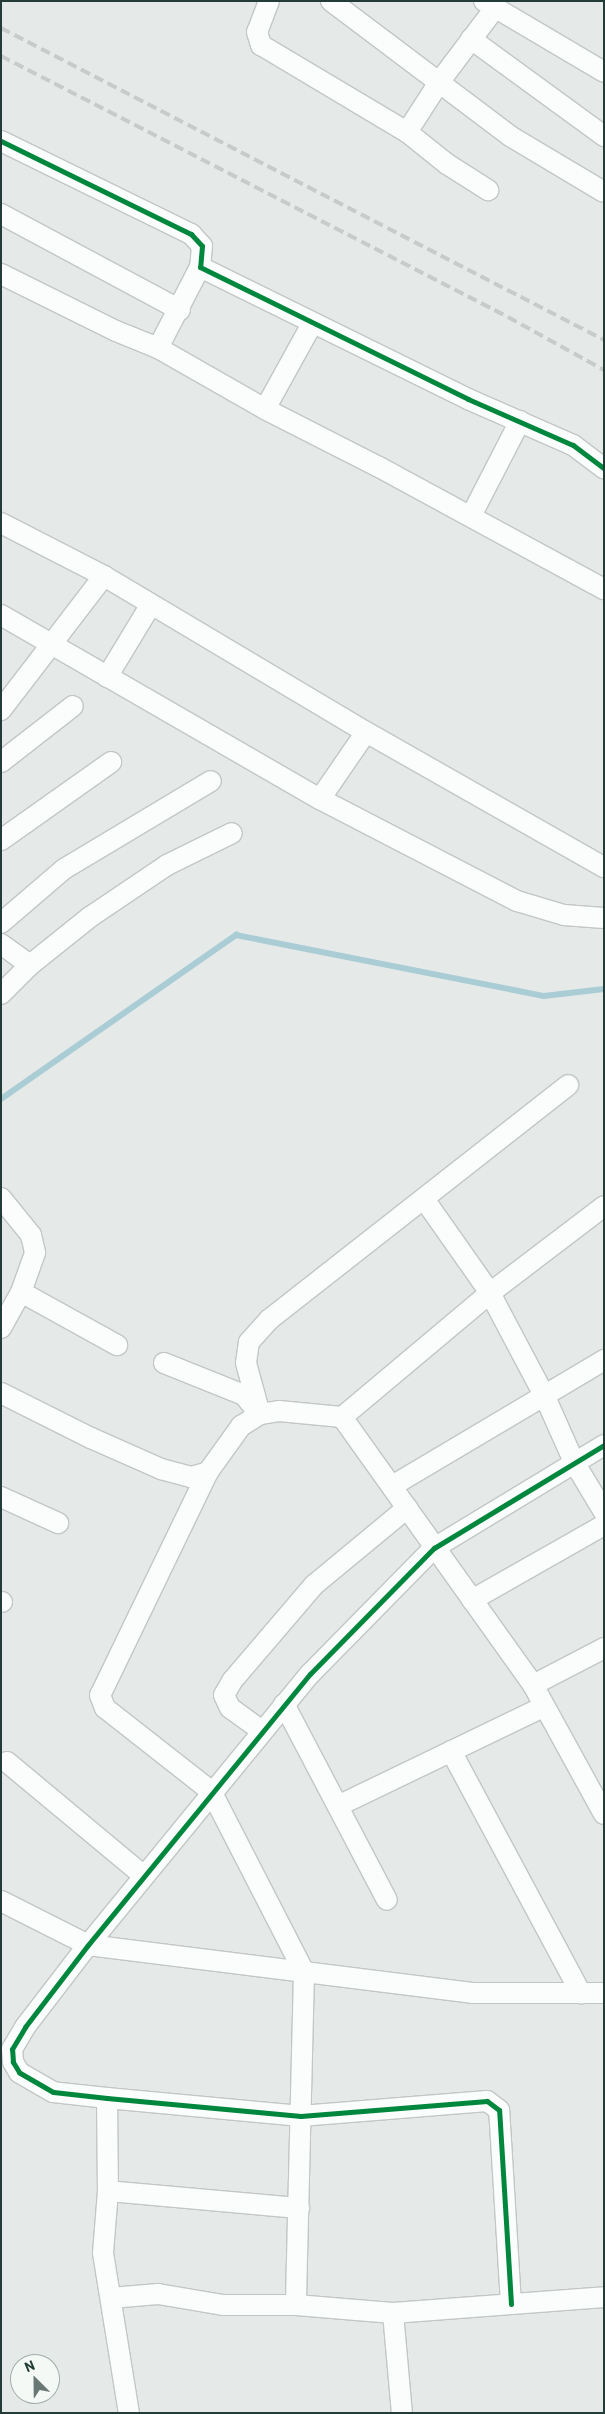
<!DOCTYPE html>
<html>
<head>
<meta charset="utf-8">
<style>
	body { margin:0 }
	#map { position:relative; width:605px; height:2414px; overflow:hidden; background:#e5eae8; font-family:Barlow,sans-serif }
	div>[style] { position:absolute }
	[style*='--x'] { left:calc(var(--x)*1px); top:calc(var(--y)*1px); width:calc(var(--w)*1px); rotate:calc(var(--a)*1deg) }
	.stream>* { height:5.5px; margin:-2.75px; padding:0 2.75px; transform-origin:2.75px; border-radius:2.75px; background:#a9ccd5 }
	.roads { filter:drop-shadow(1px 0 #c2c7c5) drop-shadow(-1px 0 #c2c7c5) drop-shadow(0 1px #c2c7c5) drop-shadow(0 -1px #c2c7c5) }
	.street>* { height:20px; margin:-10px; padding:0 10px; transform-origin:10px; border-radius:10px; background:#fbfcfc }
	.rail>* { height:4px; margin-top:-2px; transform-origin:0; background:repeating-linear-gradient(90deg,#c7cbca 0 10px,transparent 0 15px) }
	.cycleway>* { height:5px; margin:-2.5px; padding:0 2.5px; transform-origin:2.5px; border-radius:2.5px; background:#00873e }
	span { translate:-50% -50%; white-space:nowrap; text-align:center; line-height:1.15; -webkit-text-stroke:5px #f4f9f6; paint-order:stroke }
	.frame { position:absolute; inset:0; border:2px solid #243c37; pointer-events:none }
	.north { position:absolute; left:10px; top:2354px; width:50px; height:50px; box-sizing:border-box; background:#f4f9f6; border:1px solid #a1adaa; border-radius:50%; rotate:337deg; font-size:14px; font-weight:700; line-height:20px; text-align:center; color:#243c37 }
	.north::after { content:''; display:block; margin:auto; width:18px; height:22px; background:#687975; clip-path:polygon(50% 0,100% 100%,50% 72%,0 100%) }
</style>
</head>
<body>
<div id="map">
	<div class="stream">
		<div style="--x:1;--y:1099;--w:287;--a:-34.9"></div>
		<div style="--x:236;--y:935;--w:314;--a:11.2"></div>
		<div style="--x:544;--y:996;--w:60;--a:-6.7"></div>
	</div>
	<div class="roads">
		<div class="street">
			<div style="--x:269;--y:1;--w:33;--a:111"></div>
			<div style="--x:257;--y:32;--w:14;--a:73"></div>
			<div style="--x:261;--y:45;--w:170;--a:30.8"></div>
			<div style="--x:407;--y:132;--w:51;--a:38.7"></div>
			<div style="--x:447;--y:164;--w:49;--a:32.4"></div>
			<div style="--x:331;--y:1;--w:224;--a:37"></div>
			<div style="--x:510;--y:136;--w:109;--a:30.8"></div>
			<div style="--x:484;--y:1;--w:139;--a:30.6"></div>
			<div style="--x:471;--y:39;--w:165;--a:36.1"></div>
			<div style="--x:407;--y:132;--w:61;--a:-57.1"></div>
			<div style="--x:440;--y:81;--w:91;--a:-53"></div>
			<div style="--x:1;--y:141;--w:212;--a:26.1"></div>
			<div style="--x:191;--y:234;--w:16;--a:47"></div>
			<div style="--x:202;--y:246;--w:21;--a:95"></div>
			<div style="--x:200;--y:267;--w:299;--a:26.2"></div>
			<div style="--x:468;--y:399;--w:115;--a:23.7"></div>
			<div style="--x:573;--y:445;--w:39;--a:37"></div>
			<div style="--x:1;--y:214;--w:203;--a:28.2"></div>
			<div style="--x:1;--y:274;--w:128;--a:26.4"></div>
			<div style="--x:116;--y:331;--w:45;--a:22"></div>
			<div style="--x:158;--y:348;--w:91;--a:-62.6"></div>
			<div style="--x:158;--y:348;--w:123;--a:29.7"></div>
			<div style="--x:265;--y:409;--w:128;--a:27"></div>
			<div style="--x:379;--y:467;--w:256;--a:28.5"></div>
			<div style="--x:265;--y:409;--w:97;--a:-61.1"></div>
			<div style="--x:471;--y:516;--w:107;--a:-62.7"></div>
			<div style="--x:1;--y:523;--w:116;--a:27.2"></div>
			<div style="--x:104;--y:576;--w:305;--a:30.8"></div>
			<div style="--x:366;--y:732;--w:274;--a:29.6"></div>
			<div style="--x:1;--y:615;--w:368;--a:30"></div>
			<div style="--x:320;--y:799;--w:222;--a:27.4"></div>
			<div style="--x:517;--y:901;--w:49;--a:16.6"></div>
			<div style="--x:564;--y:915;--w:40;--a:4.3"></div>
			<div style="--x:107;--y:677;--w:83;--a:-58.8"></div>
			<div style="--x:1;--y:710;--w:169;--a:-52.5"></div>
			<div style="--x:1;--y:762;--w:91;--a:-37.9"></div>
			<div style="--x:320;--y:799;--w:81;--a:-55.5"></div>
			<div style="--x:1;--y:840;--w:135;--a:-35.3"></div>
			<div style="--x:1;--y:923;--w:83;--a:-40.6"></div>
			<div style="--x:64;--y:869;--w:171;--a:-30.9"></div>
			<div style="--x:1;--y:944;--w:36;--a:36"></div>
			<div style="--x:1;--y:994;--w:41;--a:-45"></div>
			<div style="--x:30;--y:965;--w:77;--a:-38.7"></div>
			<div style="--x:90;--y:917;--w:93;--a:-34"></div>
			<div style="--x:167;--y:865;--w:72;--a:-26.2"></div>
			<div style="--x:1;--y:1198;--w:48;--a:51"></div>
			<div style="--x:31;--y:1235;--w:18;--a:77"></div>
			<div style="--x:35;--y:1253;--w:41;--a:109.7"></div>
			<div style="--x:21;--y:1292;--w:41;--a:119.1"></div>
			<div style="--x:424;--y:1199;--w:115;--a:54.9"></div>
			<div style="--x:490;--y:1293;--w:143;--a:-37.3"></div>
			<div style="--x:21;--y:1292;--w:110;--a:28.9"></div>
			<div style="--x:164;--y:1363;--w:86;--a:21.8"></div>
			<div style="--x:244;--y:1395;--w:22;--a:51"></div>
			<div style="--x:1;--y:1393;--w:101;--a:26.6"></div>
			<div style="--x:91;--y:1438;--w:77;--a:23.9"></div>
			<div style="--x:161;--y:1469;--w:31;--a:15"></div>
			<div style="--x:191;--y:1477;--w:18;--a:-16"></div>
			<div style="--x:208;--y:1472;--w:57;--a:-54.3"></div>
			<div style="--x:241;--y:1426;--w:22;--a:-32"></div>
			<div style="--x:260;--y:1414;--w:19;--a:-9"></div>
			<div style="--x:279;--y:1411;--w:63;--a:5.4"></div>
			<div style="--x:260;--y:1414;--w:53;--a:-105.4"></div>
			<div style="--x:246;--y:1363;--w:21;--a:-82"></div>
			<div style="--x:249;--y:1342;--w:31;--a:-48"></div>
			<div style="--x:270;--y:1319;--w:379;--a:-38.1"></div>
			<div style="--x:208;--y:1472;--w:248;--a:115.8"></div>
			<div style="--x:100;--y:1695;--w:14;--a:69"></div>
			<div style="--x:105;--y:1708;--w:135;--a:38.1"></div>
			<div style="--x:211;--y:1791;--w:203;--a:62.8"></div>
			<div style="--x:304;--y:1972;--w:333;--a:91.4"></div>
			<div style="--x:392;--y:1486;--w:247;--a:-30.7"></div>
			<div style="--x:1;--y:1497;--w:63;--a:24.5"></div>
			<div style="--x:604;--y:1512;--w:58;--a:-121"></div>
			<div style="--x:574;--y:1462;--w:71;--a:-114"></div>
			<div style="--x:545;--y:1397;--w:118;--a:-117.9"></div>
			<div style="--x:490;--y:1293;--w:193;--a:140"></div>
			<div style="--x:342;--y:1417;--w:329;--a:54.5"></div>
			<div style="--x:533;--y:1685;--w:147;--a:61.2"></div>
			<div style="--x:472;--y:1600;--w:152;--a:-29.6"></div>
			<div style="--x:1;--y:1602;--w:1;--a:0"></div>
			<div style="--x:533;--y:1685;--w:80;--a:-27.5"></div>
			<div style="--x:284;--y:1704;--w:221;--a:62.3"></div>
			<div style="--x:262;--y:1731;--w:39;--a:-144"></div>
			<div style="--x:230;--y:1708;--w:14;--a:-115"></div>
			<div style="--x:224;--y:1695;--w:16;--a:-60"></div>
			<div style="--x:232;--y:1681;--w:126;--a:-49.5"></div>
			<div style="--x:314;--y:1585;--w:121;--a:-39.6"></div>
			<div style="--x:451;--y:1751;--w:275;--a:61.8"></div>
			<div style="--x:7;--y:1762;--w:178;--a:39.8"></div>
			<div style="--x:338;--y:1806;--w:228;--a:-25.8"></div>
			<div style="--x:1;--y:1901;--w:97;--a:26.8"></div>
			<div style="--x:88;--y:1945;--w:387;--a:7.1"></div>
			<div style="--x:472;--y:1993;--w:132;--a:0"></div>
			<div style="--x:107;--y:2098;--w:93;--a:89.4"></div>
			<div style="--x:108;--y:2191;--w:62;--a:94.6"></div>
			<div style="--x:103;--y:2253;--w:162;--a:80.8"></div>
			<div style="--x:108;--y:2191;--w:192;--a:5.1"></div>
			<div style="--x:111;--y:2298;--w:47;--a:-4.9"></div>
			<div style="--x:158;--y:2294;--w:66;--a:9.6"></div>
			<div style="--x:223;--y:2305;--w:73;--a:0"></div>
			<div style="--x:296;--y:2305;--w:97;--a:4.7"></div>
			<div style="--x:393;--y:2313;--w:212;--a:-4.3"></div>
			<div style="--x:511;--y:2304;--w:194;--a:-93.5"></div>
			<div style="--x:499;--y:2110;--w:15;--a:-143"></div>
			<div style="--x:487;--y:2101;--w:187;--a:175.4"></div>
			<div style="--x:301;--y:2116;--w:195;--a:-174.7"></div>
			<div style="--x:107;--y:2098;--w:54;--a:-173.7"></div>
			<div style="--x:53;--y:2092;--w:39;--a:-150"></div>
			<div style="--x:19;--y:2072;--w:12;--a:-121"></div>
			<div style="--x:13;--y:2062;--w:13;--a:-94"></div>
			<div style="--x:12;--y:2049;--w:26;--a:-59"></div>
			<div style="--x:25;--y:2027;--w:103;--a:-52.5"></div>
			<div style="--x:88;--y:1945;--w:350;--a:-50.7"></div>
			<div style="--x:310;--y:1674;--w:177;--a:-45.5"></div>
			<div style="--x:434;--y:1548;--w:199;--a:-31.2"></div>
			<div style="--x:393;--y:2313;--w:100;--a:84.9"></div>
		</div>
	</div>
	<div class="rail">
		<div style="--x:1;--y:28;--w:679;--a:27.36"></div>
		<div style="--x:1;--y:56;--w:570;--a:27.24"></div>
		<div style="--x:508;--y:317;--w:110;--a:28.9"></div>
	</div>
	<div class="cycleway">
		<div style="--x:1;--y:141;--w:212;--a:26.1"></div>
		<div style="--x:191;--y:234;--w:16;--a:47"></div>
		<div style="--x:202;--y:246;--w:21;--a:95"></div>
		<div style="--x:200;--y:267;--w:299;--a:26.2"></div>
		<div style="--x:468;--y:399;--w:115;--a:23.7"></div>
		<div style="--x:573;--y:445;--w:39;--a:37"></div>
		<div style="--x:511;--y:2304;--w:194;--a:-93.5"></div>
		<div style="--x:499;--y:2110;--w:15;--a:-143"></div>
		<div style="--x:487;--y:2101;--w:187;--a:175.4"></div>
		<div style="--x:301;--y:2116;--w:195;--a:-174.7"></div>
		<div style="--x:107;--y:2098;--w:54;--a:-173.7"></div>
		<div style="--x:53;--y:2092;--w:39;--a:-150"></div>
		<div style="--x:19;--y:2072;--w:12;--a:-121"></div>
		<div style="--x:13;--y:2062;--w:13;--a:-94"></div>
		<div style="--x:12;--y:2049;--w:26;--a:-59"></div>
		<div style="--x:25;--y:2027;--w:103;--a:-52.5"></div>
		<div style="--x:88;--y:1945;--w:350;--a:-50.7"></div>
		<div style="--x:310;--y:1674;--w:177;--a:-45.5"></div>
		<div style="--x:434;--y:1548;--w:199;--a:-31.2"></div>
	</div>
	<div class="frame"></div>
	<div class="north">N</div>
</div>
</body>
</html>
